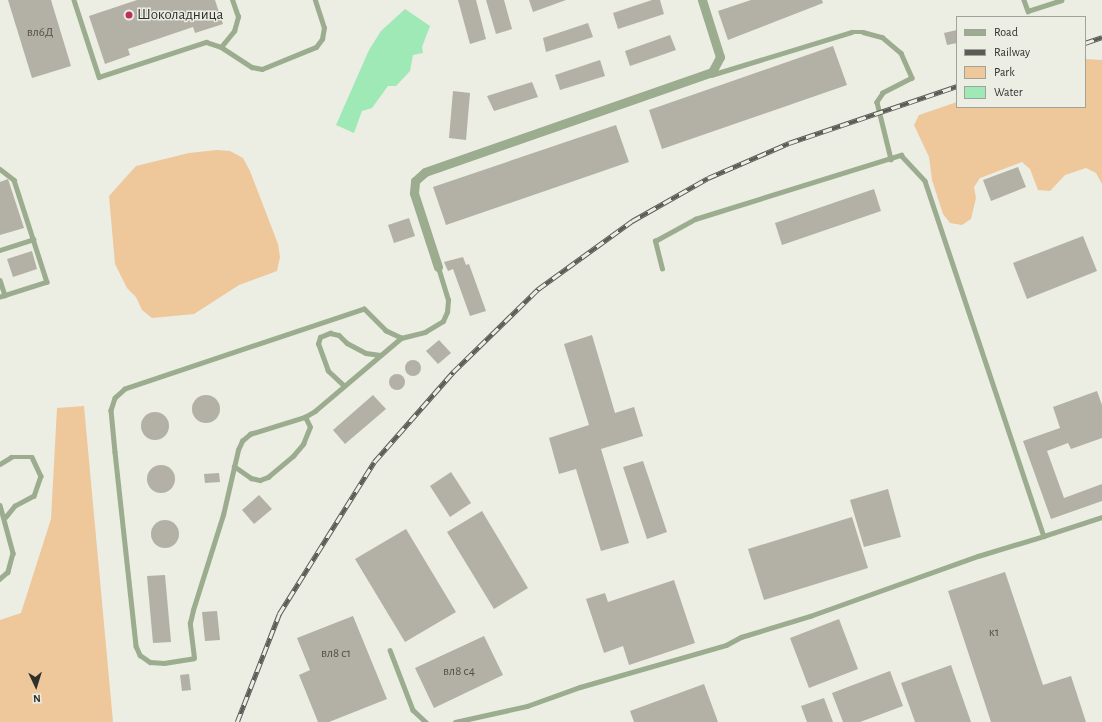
<!DOCTYPE html>
<html>
<head>
<meta charset="utf-8">
<style>
	body { margin:0 }
	#map { position:relative; width:1102px; height:722px; overflow:hidden; background:#ecede3; font-family:"Alegreya Sans",sans-serif }
	div>[style] { position:absolute }
	[style*='--x'] { left:calc(var(--x)*1px); top:calc(var(--y)*1px); width:calc(var(--w)*1px); rotate:calc(var(--a)*1deg) }
	.green>* { inset:0; background:#eec79b }
	.water>* { inset:0; background:#9fe9b7 }
	.building>* { inset:0; background:#b3b0a6 }
	.round { border-radius:50% }
	.service>* { height:4.5px; margin:-2.25px; padding:0 2.25px; transform-origin:2.25px; border-radius:2.25px; background:#9bac8f }
	.minor>* { height:9px; margin:-4.5px; padding:0 4.5px; transform-origin:4.5px; border-radius:4.5px; background:#9bac8f }
	.rail>* { height:4.5px; margin-top:-2.25px; transform-origin:0; background:repeating-linear-gradient(90deg,#ecede3 0 9px,#5b5c56 0 18px); box-sizing:border-box; border-block:1px solid #5b5c56 }
	.dots>* { width:11px; height:11px; translate:-50% -50%; box-sizing:border-box; border:2px solid #ecede3; border-radius:50% }
	span { translate:-50% -50%; white-space:nowrap; text-align:center; line-height:1.15; -webkit-text-stroke:3px #ecede3; paint-order:stroke }
	.number-label { font-size:13px; color:#51514b }
	.number-label span { -webkit-text-stroke-width:0 }
	.poi-label { font-size:15px; color:#30312d }
	.left { translate:0 -50%; text-align:left }
	.legend { position:absolute; left:956px; top:16px; width:130px; height:92px; box-sizing:border-box; background:#ecede3; border:1px solid #a1a29a; margin:0; padding:5px 7px; list-style:none; font-size:12px; color:#30312d }
	.legend li { display:flex; align-items:center; gap:8px; height:20px }
	.legend b { width:20px; border:1px solid #a1a29a }
	.north { position:absolute; left:16px; top:666px; width:40px; height:40px; -webkit-text-stroke:3px #ecede3; paint-order:stroke; rotate:176deg; font-size:11px; font-weight:700; line-height:16px; text-align:center; color:#30312d }
	.north::after { content:''; display:block; margin:auto; width:14px; height:18px; background:#30312d; clip-path:polygon(50% 0,100% 100%,50% 72%,0 100%) }
</style>
</head>
<body>
<div id="map">
	<div class="green">
		<div style="clip-path:polygon(1085px 59px,1102px 60px,1102px 184px,1096px 173px,1086px 168px,1065px 175px,1050px 191px,1038px 190px,1030px 169px,1022px 162px,980px 178px,974px 187px,976px 198px,971px 219px,962px 225px,950px 223px,943px 214px,932px 180px,929px 157px,914px 125px,919px 115px,957px 102px,957px 107px,1085px 107px)"></div>
		<div style="clip-path:polygon(217px 150px,230px 151px,243px 158px,250px 171px,278px 244px,280px 257px,277px 271px,239px 285px,194px 314px,152px 318px,142px 310px,136px 297px,127px 288px,115px 264px,109px 196px,136px 166px,189px 153px)"></div>
		<div style="clip-path:polygon(84px 406px,113px 722px,0 722px,0 620px,21px 613px,51px 519px,57px 408px)"></div>
	</div>
	<div class="water">
		<div style="clip-path:polygon(405px 9px,430px 26px,422px 47px,423px 53px,413px 55px,410px 71px,396px 86px,388px 86px,372px 108px,362px 111px,354px 133px,336px 125px,369px 50px,381px 31px)"></div>
	</div>
	<div class="building">
		<div style="clip-path:polygon(8px 0,51px 0,71px 66px,32px 78px)"></div>
		<div style="clip-path:polygon(137px 0,215px 0,223px 24px,195px 33px,193px 27px,128px 49px,130px 55px,105px 64px,89px 16px)"></div>
		<div style="clip-path:polygon(458px 0,476px 0,486px 39px,470px 44px)"></div>
		<div style="clip-path:polygon(486px 0,504px 0,512px 29px,496px 34px)"></div>
		<div style="clip-path:polygon(529px 0,566px 0,533px 12px)"></div>
		<div style="clip-path:polygon(652px 0,660px 0,664px 14px,618px 29px,613px 13px)"></div>
		<div style="clip-path:polygon(751px 0,822px 0,823px 3px,728px 40px,718px 11px)"></div>
		<div style="clip-path:polygon(588px 23px,593px 37px,546px 52px,543px 38px)"></div>
		<div style="clip-path:polygon(957px 30px,957px 43px,947px 45px,944px 33px)"></div>
		<div style="clip-path:polygon(670px 35px,676px 50px,630px 66px,625px 51px)"></div>
		<div style="clip-path:polygon(833px 46px,847px 85px,662px 149px,649px 110px)"></div>
		<div style="clip-path:polygon(600px 60px,605px 76px,560px 90px,555px 75px)"></div>
		<div style="clip-path:polygon(532px 82px,538px 97px,494px 111px,487px 96px)"></div>
		<div style="clip-path:polygon(453px 91px,470px 93px,466px 140px,449px 138px)"></div>
		<div style="clip-path:polygon(616px 125px,629px 162px,446px 225px,433px 187px)"></div>
		<div style="clip-path:polygon(1018px 167px,1026px 187px,991px 201px,983px 180px)"></div>
		<div style="clip-path:polygon(8px 179px,24px 228px,0 235px,0 182px)"></div>
		<div style="clip-path:polygon(874px 189px,881px 211px,782px 245px,775px 223px)"></div>
		<div style="clip-path:polygon(409px 218px,415px 236px,394px 243px,388px 225px)"></div>
		<div style="clip-path:polygon(1083px 236px,1097px 271px,1027px 299px,1013px 263px)"></div>
		<div style="clip-path:polygon(32px 251px,37px 269px,13px 277px,7px 259px)"></div>
		<div style="clip-path:polygon(463px 257px,466px 265px,469px 264px,486px 311px,470px 316px,453px 269px,448px 271px,444px 262px)"></div>
		<div style="clip-path:polygon(592px 335px,615px 413px,634px 407px,643px 436px,601px 449px,629px 543px,601px 551px,576px 469px,559px 474px,549px 438px,589px 425px,564px 344px)"></div>
		<div style="clip-path:polygon(439px 340px,451px 353px,438px 364px,426px 351px)"></div>
		<div class="round" style="left:405px;top:360px;width:16px;height:16px"></div>
		<div class="round" style="left:389px;top:374px;width:16px;height:16px"></div>
		<div style="clip-path:polygon(1097px 391px,1102px 405px,1102px 438px,1071px 449px,1068px 443px,1047px 451px,1064px 498px,1102px 484px,1102px 501px,1051px 519px,1023px 441px,1060px 428px,1053px 407px)"></div>
		<div style="clip-path:polygon(373px 395px,386px 409px,345px 444px,333px 430px)"></div>
		<div class="round" style="left:192px;top:395px;width:28px;height:28px"></div>
		<div class="round" style="left:141px;top:412px;width:28px;height:28px"></div>
		<div style="clip-path:polygon(643px 461px,667px 532px,647px 539px,623px 467px)"></div>
		<div class="round" style="left:147px;top:465px;width:28px;height:28px"></div>
		<div style="clip-path:polygon(451px 472px,471px 503px,450px 517px,430px 486px)"></div>
		<div style="clip-path:polygon(219px 473px,220px 482px,205px 483px,204px 474px)"></div>
		<div style="clip-path:polygon(888px 489px,901px 537px,864px 547px,850px 500px)"></div>
		<div style="clip-path:polygon(259px 495px,272px 509px,254px 524px,242px 510px)"></div>
		<div style="clip-path:polygon(482px 511px,528px 588px,494px 609px,447px 532px)"></div>
		<div style="clip-path:polygon(852px 517px,868px 568px,764px 600px,748px 549px)"></div>
		<div class="round" style="left:151px;top:520px;width:28px;height:28px"></div>
		<div style="clip-path:polygon(406px 529px,456px 612px,405px 642px,355px 559px)"></div>
		<div style="clip-path:polygon(1005px 572px,1043px 685px,1071px 676px,1086px 722px,991px 722px,948px 591px)"></div>
		<div style="clip-path:polygon(165px 575px,171px 642px,153px 643px,147px 576px)"></div>
		<div style="clip-path:polygon(674px 580px,695px 643px,629px 665px,623px 646px,604px 653px,586px 599px,605px 593px,608px 602px)"></div>
		<div style="clip-path:polygon(217px 611px,220px 640px,205px 641px,202px 612px)"></div>
		<div style="clip-path:polygon(353px 616px,387px 699px,329px 722px,318px 722px,299px 675px,310px 670px,297px 638px)"></div>
		<div style="clip-path:polygon(839px 619px,858px 669px,809px 688px,790px 638px)"></div>
		<div style="clip-path:polygon(484px 636px,503px 675px,434px 708px,415px 668px)"></div>
		<div style="clip-path:polygon(951px 665px,971px 722px,915px 722px,901px 683px)"></div>
		<div style="clip-path:polygon(890px 671px,903px 706px,860px 722px,843px 722px,832px 693px)"></div>
		<div style="clip-path:polygon(189px 674px,191px 690px,182px 691px,180px 675px)"></div>
		<div style="clip-path:polygon(704px 684px,718px 722px,634px 722px,630px 711px)"></div>
		<div style="clip-path:polygon(824px 698px,833px 722px,807px 722px,801px 706px)"></div>
	</div>
	<div class="service">
		<div style="--x:74;--y:0;--w:81;--a:72"></div>
		<div style="--x:99;--y:77;--w:113;--a:-18.1"></div>
		<div style="--x:206;--y:42;--w:16;--a:18"></div>
		<div style="--x:221;--y:47;--w:37;--a:33"></div>
		<div style="--x:252;--y:67;--w:10;--a:11"></div>
		<div style="--x:262;--y:69;--w:58;--a:-22.2"></div>
		<div style="--x:316;--y:47;--w:10;--a:-53"></div>
		<div style="--x:322;--y:39;--w:11;--a:-80"></div>
		<div style="--x:324;--y:28;--w:29;--a:-108"></div>
		<div style="--x:1024;--y:0;--w:12;--a:70"></div>
		<div style="--x:1028;--y:11;--w:35;--a:-18"></div>
		<div style="--x:221;--y:47;--w:21;--a:-51"></div>
		<div style="--x:234;--y:31;--w:15;--a:-74"></div>
		<div style="--x:238;--y:17;--w:18;--a:-109"></div>
		<div style="--x:711;--y:75;--w:147;--a:-17"></div>
		<div style="--x:852;--y:32;--w:11;--a:0"></div>
		<div style="--x:863;--y:32;--w:20;--a:15"></div>
		<div style="--x:882;--y:37;--w:25;--a:40"></div>
		<div style="--x:901;--y:53;--w:27;--a:66"></div>
		<div style="--x:912;--y:78;--w:33;--a:153"></div>
		<div style="--x:883;--y:93;--w:11;--a:124"></div>
		<div style="--x:877;--y:102;--w:59;--a:76.2"></div>
		<div style="--x:0;--y:169;--w:18;--a:38"></div>
		<div style="--x:14;--y:180;--w:107;--a:72.1"></div>
		<div style="--x:47;--y:282;--w:49;--a:162.3"></div>
		<div style="--x:0;--y:250;--w:35;--a:-18"></div>
		<div style="--x:662;--y:269;--w:29;--a:-104"></div>
		<div style="--x:655;--y:241;--w:46;--a:-28.8"></div>
		<div style="--x:695;--y:219;--w:216;--a:-17.3"></div>
		<div style="--x:901;--y:155;--w:35;--a:47"></div>
		<div style="--x:925;--y:181;--w:374;--a:71.5"></div>
		<div style="--x:1044;--y:536;--w:61;--a:-18.1"></div>
		<div style="--x:0;--y:280;--w:16;--a:72"></div>
		<div style="--x:401;--y:338;--w:17;--a:-155"></div>
		<div style="--x:386;--y:331;--w:31;--a:-135"></div>
		<div style="--x:364;--y:309;--w:252;--a:161.5"></div>
		<div style="--x:125;--y:389;--w:13;--a:138"></div>
		<div style="--x:115;--y:398;--w:13;--a:108"></div>
		<div style="--x:111;--y:410;--w:42;--a:84.6"></div>
		<div style="--x:115;--y:452;--w:195;--a:83.8"></div>
		<div style="--x:136;--y:646;--w:10;--a:66"></div>
		<div style="--x:140;--y:655;--w:12;--a:35"></div>
		<div style="--x:150;--y:662;--w:14;--a:4"></div>
		<div style="--x:164;--y:663;--w:30;--a:-9"></div>
		<div style="--x:194;--y:658;--w:35;--a:-97"></div>
		<div style="--x:190;--y:623;--w:13;--a:-77"></div>
		<div style="--x:193;--y:610;--w:100;--a:-72.5"></div>
		<div style="--x:223;--y:515;--w:67;--a:-77"></div>
		<div style="--x:238;--y:450;--w:10;--a:-66"></div>
		<div style="--x:242;--y:441;--w:11;--a:-41"></div>
		<div style="--x:250;--y:434;--w:58;--a:-17.2"></div>
		<div style="--x:305;--y:417;--w:12;--a:-31"></div>
		<div style="--x:315;--y:411;--w:113;--a:-40.3"></div>
		<div style="--x:401;--y:338;--w:25;--a:-14"></div>
		<div style="--x:425;--y:332;--w:21;--a:-31"></div>
		<div style="--x:443;--y:321;--w:10;--a:-66"></div>
		<div style="--x:447;--y:312;--w:12;--a:-85"></div>
		<div style="--x:448;--y:300;--w:34;--a:-107"></div>
		<div style="--x:344;--y:386;--w:22;--a:-137"></div>
		<div style="--x:328;--y:371;--w:29;--a:-110"></div>
		<div style="--x:318;--y:344;--w:7;--a:-74"></div>
		<div style="--x:320;--y:337;--w:11;--a:-22"></div>
		<div style="--x:330;--y:333;--w:9;--a:13"></div>
		<div style="--x:339;--y:335;--w:11;--a:45"></div>
		<div style="--x:347;--y:343;--w:21;--a:28"></div>
		<div style="--x:366;--y:353;--w:14;--a:8"></div>
		<div style="--x:0;--y:464;--w:13;--a:-32"></div>
		<div style="--x:11;--y:457;--w:21;--a:0"></div>
		<div style="--x:32;--y:457;--w:21;--a:65"></div>
		<div style="--x:41;--y:476;--w:21;--a:109"></div>
		<div style="--x:34;--y:496;--w:21;--a:152"></div>
		<div style="--x:15;--y:506;--w:14;--a:129"></div>
		<div style="--x:234;--y:466;--w:21;--a:35"></div>
		<div style="--x:251;--y:478;--w:9;--a:13"></div>
		<div style="--x:260;--y:480;--w:9;--a:-21"></div>
		<div style="--x:268;--y:477;--w:33;--a:-40"></div>
		<div style="--x:293;--y:456;--w:16;--a:-50"></div>
		<div style="--x:303;--y:444;--w:18;--a:-68"></div>
		<div style="--x:310;--y:427;--w:11;--a:-117"></div>
		<div style="--x:0;--y:505;--w:50;--a:74.8"></div>
		<div style="--x:13;--y:553;--w:20;--a:105"></div>
		<div style="--x:8;--y:572;--w:11;--a:139"></div>
		<div style="--x:390;--y:650;--w:64;--a:69"></div>
		<div style="--x:413;--y:710;--w:18;--a:43"></div>
		<div style="--x:455;--y:722;--w:74;--a:-12.5"></div>
		<div style="--x:527;--y:706;--w:56;--a:-19.7"></div>
		<div style="--x:580;--y:687;--w:152;--a:-16"></div>
		<div style="--x:726;--y:645;--w:17;--a:-28"></div>
		<div style="--x:741;--y:637;--w:72;--a:-16.9"></div>
		<div style="--x:810;--y:616;--w:178;--a:-19.7"></div>
		<div style="--x:978;--y:556;--w:69;--a:-16.9"></div>
	</div>
	<div class="minor">
		<div style="--x:438;--y:267;--w:78;--a:-108"></div>
		<div style="--x:414;--y:193;--w:12;--a:-85"></div>
		<div style="--x:415;--y:181;--w:13;--a:-42"></div>
		<div style="--x:425;--y:172;--w:304;--a:-19.2"></div>
		<div style="--x:712;--y:72;--w:17;--a:-62"></div>
		<div style="--x:720;--y:57;--w:60;--a:-107.5"></div>
	</div>
	<div class="rail">
		<div style="--x:1085;--y:43;--w:18;--a:-19"></div>
		<div style="--x:237;--y:722;--w:116;--a:-68.7"></div>
		<div style="--x:279;--y:614;--w:179;--a:-58"></div>
		<div style="--x:374;--y:462;--w:120;--a:-48.7"></div>
		<div style="--x:453;--y:372;--w:119;--a:-44.3"></div>
		<div style="--x:538;--y:289;--w:116;--a:-35.9"></div>
		<div style="--x:632;--y:221;--w:87;--a:-29.5"></div>
		<div style="--x:708;--y:178;--w:88;--a:-23.4"></div>
		<div style="--x:789;--y:143;--w:177;--a:-18.7"></div>
	</div>
	<div class="dots">
		<div style="left:129px;top:15px;background:#bb2e5f"></div>
	</div>
	<div class="number-label">
		<span style="left:40px;top:33px">вл6Д</span>
		<span style="left:994px;top:633px">к1</span>
		<span style="left:336px;top:654px">вл8 с1</span>
		<span style="left:459px;top:672px">вл8 с4</span>
	</div>
	<div class="poi-label">
		<span class="left" style="left:137px;top:15px">Шоколадница</span>
	</div>
	<ul class="legend">
	<li><b style="height:5px;background:#9bac8f"></b>Road</li>
	<li><b style="height:5px;background:#5b5c56"></b>Railway</li>
	<li><b style="height:11px;background:#eec79b"></b>Park</li>
	<li><b style="height:11px;background:#9fe9b7"></b>Water</li>
	</ul>
	<div class="north">N</div>
</div>
</body>
</html>
